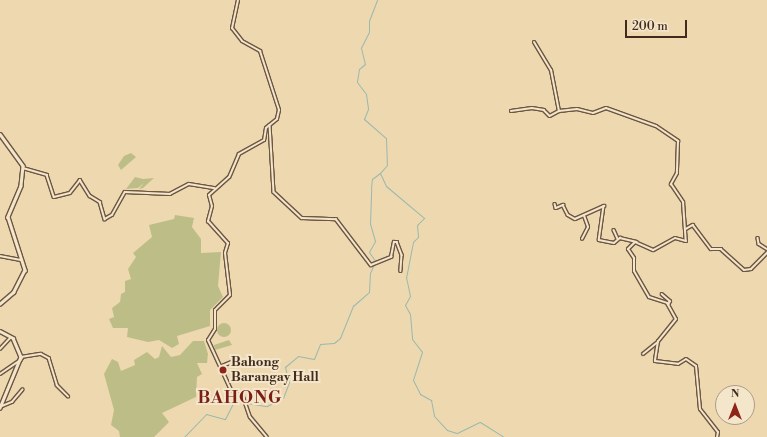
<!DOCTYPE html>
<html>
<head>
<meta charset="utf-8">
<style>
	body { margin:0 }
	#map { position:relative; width:767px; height:437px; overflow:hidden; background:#eed8af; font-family:"Libre Bodoni",serif }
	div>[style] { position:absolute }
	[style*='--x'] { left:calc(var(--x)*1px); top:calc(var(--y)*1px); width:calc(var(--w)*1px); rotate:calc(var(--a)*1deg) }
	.green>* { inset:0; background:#bdbe87 }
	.round { border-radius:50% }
	.stream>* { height:1px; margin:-0.5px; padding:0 0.5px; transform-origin:0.5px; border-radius:0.5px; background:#99b9ae }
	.roads { filter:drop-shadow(1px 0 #6d5642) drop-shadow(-1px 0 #6d5642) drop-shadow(0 1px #6d5642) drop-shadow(0 -1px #6d5642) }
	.minor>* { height:1.5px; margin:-0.75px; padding:0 0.75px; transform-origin:0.75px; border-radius:0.75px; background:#f4e6cb }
	.tertiary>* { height:2px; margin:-1px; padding:0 1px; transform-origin:1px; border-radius:1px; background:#f4e6cb }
	.secondary>* { height:2.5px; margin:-1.25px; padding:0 1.25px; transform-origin:1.25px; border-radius:1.25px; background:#f4e6cb }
	.dots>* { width:11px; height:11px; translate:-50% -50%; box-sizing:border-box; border:2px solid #f4e6cb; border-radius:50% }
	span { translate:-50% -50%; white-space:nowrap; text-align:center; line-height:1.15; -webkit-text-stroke:4px #f4e6cb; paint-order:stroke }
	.poi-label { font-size:13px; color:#422b1d; font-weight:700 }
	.left { translate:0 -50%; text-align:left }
	.district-label { font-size:17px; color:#7a1f14; font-weight:700; letter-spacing:1px }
	.north { position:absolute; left:715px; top:385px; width:40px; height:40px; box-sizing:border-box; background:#f4e6cb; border:1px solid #ad9b85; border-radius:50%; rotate:0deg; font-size:11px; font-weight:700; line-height:16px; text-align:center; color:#422b1d }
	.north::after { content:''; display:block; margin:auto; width:14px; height:18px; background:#8f2418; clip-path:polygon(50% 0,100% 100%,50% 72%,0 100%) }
	.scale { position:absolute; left:625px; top:20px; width:62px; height:18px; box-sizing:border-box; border:2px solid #422b1d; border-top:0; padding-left:5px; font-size:12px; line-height:14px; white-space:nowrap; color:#422b1d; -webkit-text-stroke:3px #f4e6cb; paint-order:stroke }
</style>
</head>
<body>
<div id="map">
	<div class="green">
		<div style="clip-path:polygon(131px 153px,136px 157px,121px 170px,118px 165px,124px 156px)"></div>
		<div style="clip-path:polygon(135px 177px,143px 179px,154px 178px,143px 188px,139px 189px,144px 183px,138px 188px,126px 189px)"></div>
		<div style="clip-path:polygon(175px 215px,194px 218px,192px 227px,201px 239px,201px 253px,221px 252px,218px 286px,223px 297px,210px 310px,210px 326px,177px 336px,179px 344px,172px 348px,159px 340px,148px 342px,127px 337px,128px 328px,113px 328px,109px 319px,114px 317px,112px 308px,120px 302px,121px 294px,125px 292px,125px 281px,131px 279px,128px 269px,136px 257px,133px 253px,152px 237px,149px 225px,174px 219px)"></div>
		<div class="round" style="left:217px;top:323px;width:14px;height:14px"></div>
		<div style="clip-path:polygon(229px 340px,232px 345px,215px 350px,214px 345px)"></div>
		<div style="clip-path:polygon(193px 341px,204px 341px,208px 354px,207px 363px,197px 363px,202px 374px,197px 377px,196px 397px,162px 413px,169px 422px,154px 437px,120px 437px,119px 431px,111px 425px,114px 410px,104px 374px,112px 359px,118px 362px,121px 371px,135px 365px,134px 360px,147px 352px,155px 359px,159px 357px,162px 346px,171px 357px,180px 355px)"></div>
	</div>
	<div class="stream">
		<div style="--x:377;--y:0;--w:22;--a:111"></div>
		<div style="--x:369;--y:21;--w:11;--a:90"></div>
		<div style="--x:369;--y:32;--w:18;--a:117"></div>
		<div style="--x:361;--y:48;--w:16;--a:76"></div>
		<div style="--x:365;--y:64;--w:8;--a:140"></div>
		<div style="--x:359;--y:69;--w:13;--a:99"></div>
		<div style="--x:357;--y:82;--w:15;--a:53"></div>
		<div style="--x:366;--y:94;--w:15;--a:82"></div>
		<div style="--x:368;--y:109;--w:11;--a:112"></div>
		<div style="--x:364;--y:119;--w:29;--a:41"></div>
		<div style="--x:386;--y:138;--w:27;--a:88"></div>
		<div style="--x:387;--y:165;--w:11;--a:131"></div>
		<div style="--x:380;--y:173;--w:14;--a:65"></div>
		<div style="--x:386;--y:186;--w:50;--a:40.1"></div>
		<div style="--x:424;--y:218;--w:10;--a:135"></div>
		<div style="--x:417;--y:225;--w:12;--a:85"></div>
		<div style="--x:418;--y:237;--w:7;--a:135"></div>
		<div style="--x:413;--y:242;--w:36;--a:101"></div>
		<div style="--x:406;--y:277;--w:19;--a:78"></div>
		<div style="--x:410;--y:296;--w:10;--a:119"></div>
		<div style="--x:405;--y:305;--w:10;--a:61"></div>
		<div style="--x:410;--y:314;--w:25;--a:85"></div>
		<div style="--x:412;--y:339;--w:16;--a:52"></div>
		<div style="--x:422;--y:352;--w:29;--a:108"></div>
		<div style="--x:413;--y:380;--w:16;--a:63"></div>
		<div style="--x:420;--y:394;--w:13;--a:29"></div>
		<div style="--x:431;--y:400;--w:16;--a:79"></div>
		<div style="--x:434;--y:416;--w:19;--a:47"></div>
		<div style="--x:447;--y:430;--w:10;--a:17"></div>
		<div style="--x:457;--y:433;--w:25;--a:-26"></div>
		<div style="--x:480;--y:422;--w:28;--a:32"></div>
		<div style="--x:376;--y:262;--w:12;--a:-125"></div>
		<div style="--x:369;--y:252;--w:13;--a:-61"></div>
		<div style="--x:375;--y:241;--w:18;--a:-106"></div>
		<div style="--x:370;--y:224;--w:36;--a:-88"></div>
		<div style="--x:371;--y:188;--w:9;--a:-84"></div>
		<div style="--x:372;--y:179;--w:10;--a:-37"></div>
		<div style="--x:184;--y:437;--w:32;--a:-46"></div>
		<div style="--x:206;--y:414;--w:20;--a:15"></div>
		<div style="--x:225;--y:419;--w:20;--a:-63"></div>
		<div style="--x:234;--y:401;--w:33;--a:9"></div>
		<div style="--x:267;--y:406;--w:18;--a:-27"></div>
		<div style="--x:283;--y:398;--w:17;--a:-69"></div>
		<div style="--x:289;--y:382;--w:16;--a:-105"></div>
		<div style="--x:285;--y:367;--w:17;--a:-40"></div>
		<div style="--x:298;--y:356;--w:16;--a:11"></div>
		<div style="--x:314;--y:359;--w:16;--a:-68"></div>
		<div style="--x:320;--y:344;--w:14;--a:-4"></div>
		<div style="--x:334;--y:343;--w:8;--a:-40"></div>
		<div style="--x:340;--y:338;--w:35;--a:-68"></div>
		<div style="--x:353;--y:306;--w:21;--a:-41"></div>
		<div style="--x:369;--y:292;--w:19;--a:-87"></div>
		<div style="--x:370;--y:273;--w:10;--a:-66"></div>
	</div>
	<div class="roads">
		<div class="minor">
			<div style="--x:511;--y:111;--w:21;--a:-8"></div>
			<div style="--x:532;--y:108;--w:12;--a:9"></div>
			<div style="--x:544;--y:110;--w:8;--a:45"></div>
			<div style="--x:550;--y:116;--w:10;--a:-29"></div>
			<div style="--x:270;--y:125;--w:67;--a:86.6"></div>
			<div style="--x:274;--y:192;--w:38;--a:43"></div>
			<div style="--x:302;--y:218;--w:34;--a:2"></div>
			<div style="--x:336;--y:219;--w:58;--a:52.7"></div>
			<div style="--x:371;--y:265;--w:22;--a:-22"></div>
			<div style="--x:391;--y:257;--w:15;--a:-79"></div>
			<div style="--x:394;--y:242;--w:3;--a:0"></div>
			<div style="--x:397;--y:242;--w:14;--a:69"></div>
			<div style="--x:402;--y:255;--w:16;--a:94"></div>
			<div style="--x:23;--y:168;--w:25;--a:16"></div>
			<div style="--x:47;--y:175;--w:23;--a:72"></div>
			<div style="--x:54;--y:197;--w:16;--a:-14"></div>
			<div style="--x:70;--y:193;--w:16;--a:-52"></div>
			<div style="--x:80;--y:180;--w:19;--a:58"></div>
			<div style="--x:90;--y:196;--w:12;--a:31"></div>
			<div style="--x:100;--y:202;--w:18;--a:74"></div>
			<div style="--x:105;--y:219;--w:8;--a:-30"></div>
			<div style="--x:112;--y:215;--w:26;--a:-61"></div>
			<div style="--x:125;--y:192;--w:45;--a:2.5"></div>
			<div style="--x:170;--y:194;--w:21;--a:-28"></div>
			<div style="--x:189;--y:184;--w:26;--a:9"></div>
			<div style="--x:555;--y:204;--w:4;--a:76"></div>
			<div style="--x:556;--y:208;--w:8;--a:-23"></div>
			<div style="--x:563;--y:205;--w:11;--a:63"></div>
			<div style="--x:568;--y:215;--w:8;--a:30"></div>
			<div style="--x:575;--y:219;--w:32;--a:-24"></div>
			<div style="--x:604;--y:206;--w:34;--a:98"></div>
			<div style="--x:599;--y:240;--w:15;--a:11"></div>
			<div style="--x:614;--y:243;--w:8;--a:-40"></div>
			<div style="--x:620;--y:238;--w:17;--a:13"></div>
			<div style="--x:686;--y:229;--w:8;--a:-30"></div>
			<div style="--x:693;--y:225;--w:30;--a:53"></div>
			<div style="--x:711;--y:249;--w:10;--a:0"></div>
			<div style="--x:721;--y:249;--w:31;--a:42"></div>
			<div style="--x:744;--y:270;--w:7;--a:-8"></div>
			<div style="--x:751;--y:269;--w:23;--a:-45"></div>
			<div style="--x:614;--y:230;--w:10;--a:66"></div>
			<div style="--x:758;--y:238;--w:6;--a:81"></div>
			<div style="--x:759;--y:244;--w:9;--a:32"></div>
			<div style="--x:582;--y:239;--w:13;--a:-63"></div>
			<div style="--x:588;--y:227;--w:12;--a:-110"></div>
			<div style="--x:0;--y:256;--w:21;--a:11"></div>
			<div style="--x:662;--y:294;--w:11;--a:41"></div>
			<div style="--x:670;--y:301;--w:4;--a:104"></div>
			<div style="--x:0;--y:349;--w:16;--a:-47"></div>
			<div style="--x:643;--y:354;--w:19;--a:-39"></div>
			<div style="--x:21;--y:357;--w:20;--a:-9"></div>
			<div style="--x:41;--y:354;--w:9;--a:27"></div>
			<div style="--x:49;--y:358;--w:28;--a:73"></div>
			<div style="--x:57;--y:385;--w:16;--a:45"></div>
			<div style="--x:220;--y:367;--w:13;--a:-23"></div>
			<div style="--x:0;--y:374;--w:25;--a:-34"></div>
			<div style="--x:2;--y:406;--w:11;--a:-22"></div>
			<div style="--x:12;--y:402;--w:16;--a:-50"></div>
		</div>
		<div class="tertiary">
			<div style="--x:238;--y:0;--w:29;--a:102"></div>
			<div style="--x:232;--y:28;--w:16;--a:52"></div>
			<div style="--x:242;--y:41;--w:21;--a:29"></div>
			<div style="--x:260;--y:51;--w:62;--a:72.1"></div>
			<div style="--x:279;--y:110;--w:9;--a:103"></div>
			<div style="--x:277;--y:119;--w:14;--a:141"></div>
			<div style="--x:266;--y:128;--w:12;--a:99"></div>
			<div style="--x:264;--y:140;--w:29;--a:151"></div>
			<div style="--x:239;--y:154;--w:25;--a:113"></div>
			<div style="--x:229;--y:177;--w:27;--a:138"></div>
			<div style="--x:209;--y:195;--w:11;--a:75"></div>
			<div style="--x:212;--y:206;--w:16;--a:105"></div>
			<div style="--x:208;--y:221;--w:30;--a:48"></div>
			<div style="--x:228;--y:243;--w:10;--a:107"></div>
			<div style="--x:225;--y:253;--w:42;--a:83.2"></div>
			<div style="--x:230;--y:295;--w:21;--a:135"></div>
			<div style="--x:215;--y:310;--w:19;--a:90"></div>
			<div style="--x:215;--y:329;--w:13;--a:122"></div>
			<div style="--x:208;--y:340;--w:55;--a:65.3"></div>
			<div style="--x:231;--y:390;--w:14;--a:30"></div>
			<div style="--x:243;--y:397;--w:21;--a:71"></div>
			<div style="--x:250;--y:417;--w:26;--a:50"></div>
			<div style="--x:534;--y:42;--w:33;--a:59"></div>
			<div style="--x:551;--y:70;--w:42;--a:79"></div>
			<div style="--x:559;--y:111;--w:18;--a:-6"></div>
			<div style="--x:577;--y:109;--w:16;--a:14"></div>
			<div style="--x:593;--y:113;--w:14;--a:-21"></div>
			<div style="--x:606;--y:108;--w:53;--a:19.8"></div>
			<div style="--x:656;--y:126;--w:27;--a:34"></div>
			<div style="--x:678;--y:141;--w:32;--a:92"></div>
			<div style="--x:677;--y:173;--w:13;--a:119"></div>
			<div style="--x:671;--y:184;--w:22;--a:56"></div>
			<div style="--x:683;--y:202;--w:39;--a:86"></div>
			<div style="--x:686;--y:241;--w:11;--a:-165"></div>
			<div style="--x:675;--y:238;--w:25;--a:151"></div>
			<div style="--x:653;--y:250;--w:20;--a:-156"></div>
			<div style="--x:635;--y:242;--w:10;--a:135"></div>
			<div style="--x:628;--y:249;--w:11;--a:56"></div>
			<div style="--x:634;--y:258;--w:13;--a:90"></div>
			<div style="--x:634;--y:271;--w:30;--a:60"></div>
			<div style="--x:649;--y:297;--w:19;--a:18"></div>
			<div style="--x:667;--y:303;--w:18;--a:61"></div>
			<div style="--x:676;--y:319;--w:28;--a:129"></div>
			<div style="--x:658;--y:341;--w:20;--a:99"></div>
			<div style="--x:655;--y:361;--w:23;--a:7"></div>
			<div style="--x:678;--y:364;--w:9;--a:-32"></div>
			<div style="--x:686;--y:359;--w:12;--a:35"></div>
			<div style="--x:696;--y:366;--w:43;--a:84.7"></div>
			<div style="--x:700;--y:409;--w:29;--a:52"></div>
			<div style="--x:718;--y:432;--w:5;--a:101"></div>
		</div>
		<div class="secondary">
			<div style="--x:0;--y:134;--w:39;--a:54"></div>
			<div style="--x:23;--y:166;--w:20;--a:96"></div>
			<div style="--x:21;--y:186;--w:34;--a:113"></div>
			<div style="--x:8;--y:217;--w:56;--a:72.2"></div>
			<div style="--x:25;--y:270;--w:25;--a:117"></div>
			<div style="--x:14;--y:292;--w:18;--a:139"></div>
			<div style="--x:0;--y:331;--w:15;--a:28"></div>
			<div style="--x:13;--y:338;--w:21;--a:67"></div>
			<div style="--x:21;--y:357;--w:55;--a:112.4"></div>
		</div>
	</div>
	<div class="dots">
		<div style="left:223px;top:370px;background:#8f2418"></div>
	</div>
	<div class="poi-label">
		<span class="left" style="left:231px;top:370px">Bahong<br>Barangay Hall</span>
	</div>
	<div class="district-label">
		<span style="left:240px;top:399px">BAHONG</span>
	</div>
	<div class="north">N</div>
	<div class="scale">200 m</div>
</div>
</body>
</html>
